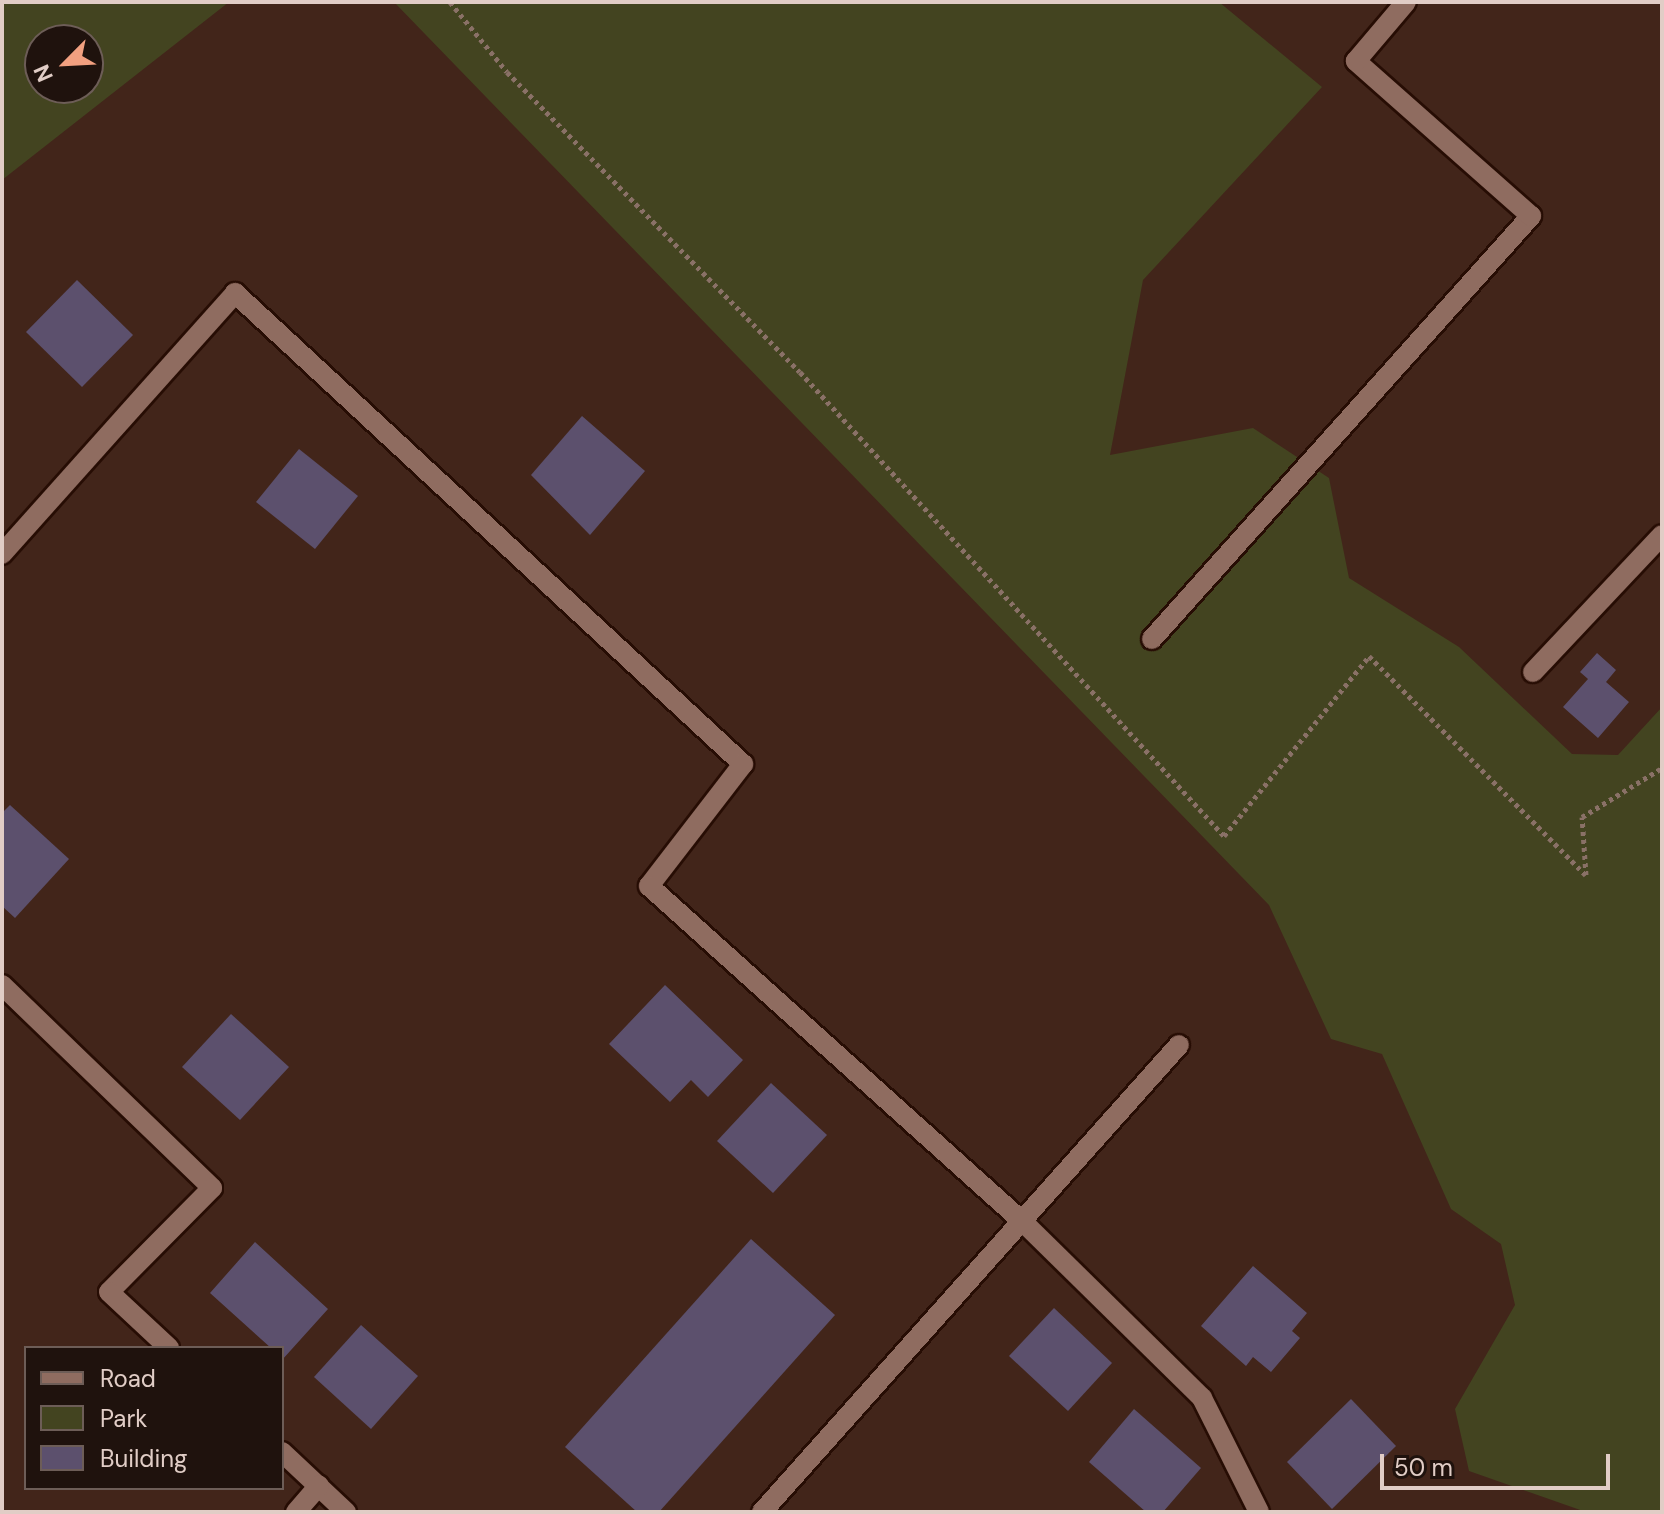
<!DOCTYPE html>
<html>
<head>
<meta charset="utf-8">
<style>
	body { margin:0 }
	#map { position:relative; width:1664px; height:1514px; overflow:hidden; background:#42251a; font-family:"DM Sans",sans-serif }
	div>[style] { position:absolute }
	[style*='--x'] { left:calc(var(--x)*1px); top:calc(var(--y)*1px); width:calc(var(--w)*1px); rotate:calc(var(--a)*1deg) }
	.green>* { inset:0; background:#434420 }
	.building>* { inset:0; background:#5c506d }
	.path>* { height:5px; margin-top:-2.5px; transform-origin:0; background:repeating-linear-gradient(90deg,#8a7167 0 4px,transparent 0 8px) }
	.roads { filter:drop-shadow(2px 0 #270d04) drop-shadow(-2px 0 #270d04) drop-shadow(0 2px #270d04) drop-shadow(0 -2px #270d04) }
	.minor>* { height:20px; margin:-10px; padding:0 10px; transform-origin:10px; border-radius:10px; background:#8f6c60 }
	span { translate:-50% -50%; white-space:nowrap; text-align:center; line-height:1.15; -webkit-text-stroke:7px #1f120d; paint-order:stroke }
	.frame { position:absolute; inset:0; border:4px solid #e1cdc6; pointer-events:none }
	.legend { position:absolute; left:24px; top:1346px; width:260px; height:144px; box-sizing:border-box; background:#1f120d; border:2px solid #6d5d57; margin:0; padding:10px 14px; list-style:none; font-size:24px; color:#e1cdc6 }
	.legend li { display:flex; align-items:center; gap:16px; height:40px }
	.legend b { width:40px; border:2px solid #6d5d57 }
	.north { position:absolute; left:24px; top:24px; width:80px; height:80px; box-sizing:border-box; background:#1f120d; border:2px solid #6d5d57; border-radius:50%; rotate:246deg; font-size:22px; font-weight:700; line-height:32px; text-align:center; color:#e1cdc6 }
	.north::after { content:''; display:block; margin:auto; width:28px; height:36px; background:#f2a080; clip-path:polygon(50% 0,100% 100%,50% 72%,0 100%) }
	.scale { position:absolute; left:1380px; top:1454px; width:230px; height:36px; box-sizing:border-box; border:4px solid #e1cdc6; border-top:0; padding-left:10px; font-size:24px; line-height:28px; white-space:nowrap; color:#e1cdc6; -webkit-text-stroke:6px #1f120d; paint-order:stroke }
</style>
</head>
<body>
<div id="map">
	<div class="green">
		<div style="clip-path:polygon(evenodd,2px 2px,229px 2px,2px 180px,2px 2px,40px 40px,88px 40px,88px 88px,40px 88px,40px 40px)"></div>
		<div style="clip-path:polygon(394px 2px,1219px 2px,1322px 87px,1143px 280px,1110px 455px,1253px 428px,1329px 478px,1349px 578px,1459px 647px,1572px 754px,1618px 755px,1662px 707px,1662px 1512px,1586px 1512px,1469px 1471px,1455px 1409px,1515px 1305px,1501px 1244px,1451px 1209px,1382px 1054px,1331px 1039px,1269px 905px)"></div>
	</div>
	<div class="building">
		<div style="clip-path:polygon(77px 280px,133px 335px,82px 387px,26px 332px)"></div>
		<div style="clip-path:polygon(582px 416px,645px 471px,590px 535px,531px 475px)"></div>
		<div style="clip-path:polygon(299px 449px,358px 496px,315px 549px,256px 502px)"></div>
		<div style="clip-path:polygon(1597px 653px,1616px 670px,1606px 682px,1629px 702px,1598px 738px,1563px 707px,1588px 679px,1580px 672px)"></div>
		<div style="clip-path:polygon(10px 805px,69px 859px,15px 918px,2px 906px,2px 813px)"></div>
		<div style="clip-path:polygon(665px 985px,743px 1060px,708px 1097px,691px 1080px,670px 1102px,609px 1044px)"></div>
		<div style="clip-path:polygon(231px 1014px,289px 1067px,240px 1120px,182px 1067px)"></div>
		<div style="clip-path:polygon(771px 1083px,827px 1135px,773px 1193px,717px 1141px)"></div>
		<div style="clip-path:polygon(751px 1239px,835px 1315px,659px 1512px,637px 1512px,565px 1447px)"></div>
		<div style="clip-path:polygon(255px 1242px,328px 1309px,282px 1360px,282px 1348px,271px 1348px,210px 1293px)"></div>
		<div style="clip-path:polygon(1253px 1266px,1307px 1313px,1292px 1331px,1300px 1338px,1271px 1372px,1253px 1357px,1246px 1366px,1201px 1326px)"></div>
		<div style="clip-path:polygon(1054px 1308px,1112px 1363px,1068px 1411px,1009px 1356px)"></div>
		<div style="clip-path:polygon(361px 1325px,418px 1376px,371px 1429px,314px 1377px)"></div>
		<div style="clip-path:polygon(1351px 1399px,1396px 1446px,1332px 1509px,1287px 1462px)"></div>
		<div style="clip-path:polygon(1134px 1409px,1201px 1468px,1163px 1512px,1146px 1512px,1089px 1462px)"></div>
	</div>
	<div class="path">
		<div style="--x:450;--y:2;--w:90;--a:50.8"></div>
		<div style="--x:507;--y:72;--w:419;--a:45.7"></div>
		<div style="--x:800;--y:372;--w:629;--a:47.58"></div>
		<div style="--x:1224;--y:836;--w:231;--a:-51.1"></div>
		<div style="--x:1369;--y:656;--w:308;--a:45.3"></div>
		<div style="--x:1586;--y:875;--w:58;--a:-93.9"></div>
		<div style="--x:1582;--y:817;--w:94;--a:-31.5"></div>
	</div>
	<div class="roads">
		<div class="minor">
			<div style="--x:2;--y:554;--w:350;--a:-48.2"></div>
			<div style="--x:235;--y:293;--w:693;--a:42.84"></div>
			<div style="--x:743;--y:764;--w:154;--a:127.6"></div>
			<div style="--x:649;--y:886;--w:503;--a:41.94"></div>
			<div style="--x:1023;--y:1222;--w:251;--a:44.5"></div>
			<div style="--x:1202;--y:1398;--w:127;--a:63.4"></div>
			<div style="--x:1152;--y:639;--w:568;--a:-48.14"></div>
			<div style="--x:1531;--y:216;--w:234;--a:-138.5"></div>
			<div style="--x:1356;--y:61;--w:77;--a:-49.7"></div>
			<div style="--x:1533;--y:672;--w:188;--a:-46.7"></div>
			<div style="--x:2;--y:985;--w:292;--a:44"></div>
			<div style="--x:212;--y:1188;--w:146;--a:134.7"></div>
			<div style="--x:109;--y:1292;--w:82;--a:43"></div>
			<div style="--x:282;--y:1452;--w:88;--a:43.2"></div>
			<div style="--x:296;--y:1512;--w:35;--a:-49"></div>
			<div style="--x:762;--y:1512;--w:626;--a:-48.24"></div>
		</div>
	</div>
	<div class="frame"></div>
	<ul class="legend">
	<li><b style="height:10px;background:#8f6c60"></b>Road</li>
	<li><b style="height:22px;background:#434420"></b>Park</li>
	<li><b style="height:22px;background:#5c506d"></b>Building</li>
	</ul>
	<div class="north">N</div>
	<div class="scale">50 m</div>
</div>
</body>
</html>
